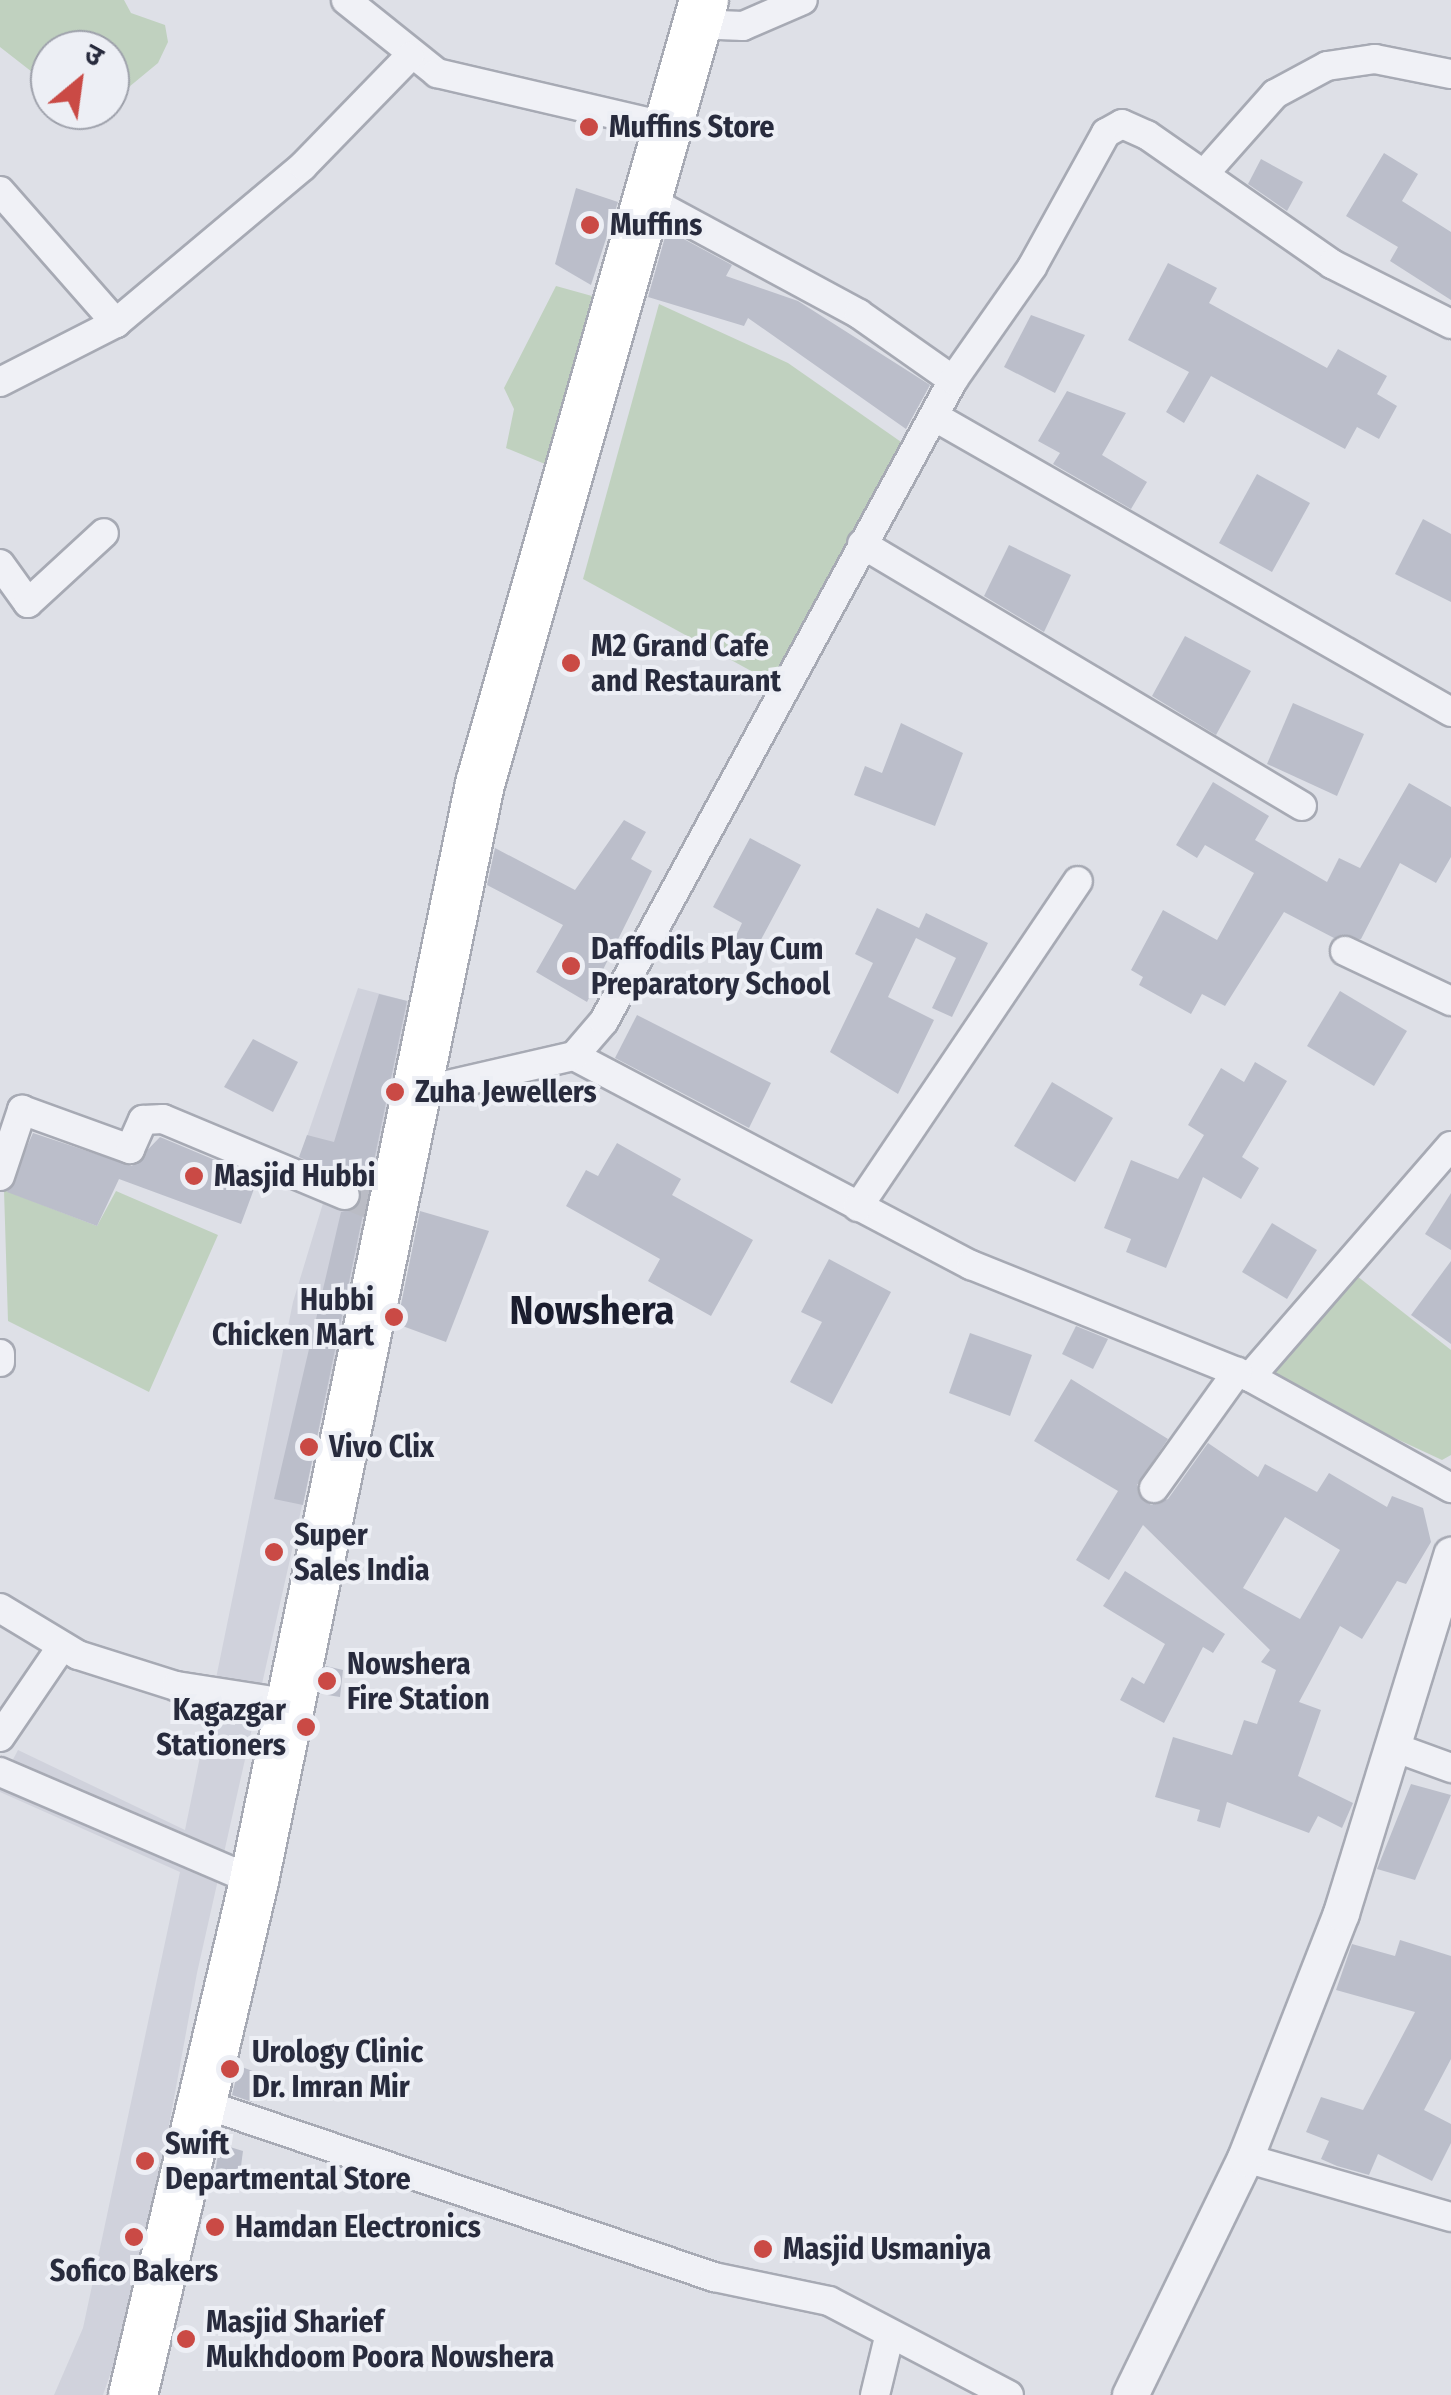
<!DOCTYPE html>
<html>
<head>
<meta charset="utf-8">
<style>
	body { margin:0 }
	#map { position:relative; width:1451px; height:2395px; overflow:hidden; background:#dee0e7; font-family:"Fira Sans Condensed","Noto Sans Devanagari",sans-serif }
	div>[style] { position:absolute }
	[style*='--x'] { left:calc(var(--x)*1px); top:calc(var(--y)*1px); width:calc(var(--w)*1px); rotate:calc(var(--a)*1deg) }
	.built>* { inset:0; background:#d0d2dc }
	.green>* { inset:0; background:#c0d1bf }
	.building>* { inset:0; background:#bbbeca }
	.minor-tunnel>* { height:28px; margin-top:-14px; transform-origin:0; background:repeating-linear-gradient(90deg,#babcc5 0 28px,transparent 0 42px) }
	.roads { filter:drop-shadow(2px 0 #a7aab4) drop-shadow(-2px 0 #a7aab4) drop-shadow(0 2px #a7aab4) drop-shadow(0 -2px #a7aab4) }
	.minor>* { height:28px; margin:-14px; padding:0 14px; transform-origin:14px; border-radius:14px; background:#f0f1f6 }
	.tertiary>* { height:35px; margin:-17.5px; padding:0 17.5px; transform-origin:17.5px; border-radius:17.5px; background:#f0f1f6 }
	.trunk>* { height:48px; margin:-24px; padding:0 24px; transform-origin:24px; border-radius:24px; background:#fff }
	.dots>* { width:28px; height:28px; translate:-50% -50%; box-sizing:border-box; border:5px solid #edeff5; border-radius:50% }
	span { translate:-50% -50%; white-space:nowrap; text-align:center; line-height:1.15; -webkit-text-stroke:8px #edeff5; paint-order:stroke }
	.poi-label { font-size:30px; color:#282b3d; font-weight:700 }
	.left { translate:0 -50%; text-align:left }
	.right { translate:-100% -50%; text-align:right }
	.district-label { font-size:40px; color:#1a1d2e; font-weight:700 }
	.north { position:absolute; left:30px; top:30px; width:100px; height:100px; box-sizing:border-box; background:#edeff5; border:2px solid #9ea1ab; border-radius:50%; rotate:29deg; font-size:28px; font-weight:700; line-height:40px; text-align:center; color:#282b3d }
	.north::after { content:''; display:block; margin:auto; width:35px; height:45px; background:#ca4a45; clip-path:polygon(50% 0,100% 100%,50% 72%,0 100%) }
</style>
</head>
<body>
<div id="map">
	<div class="built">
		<div style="clip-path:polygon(358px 988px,415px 1003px,197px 1973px,138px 2294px,103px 2395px,54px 2395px,83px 2328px,180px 1872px,0 1792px,0 1784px,18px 1750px,185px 1830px,293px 1302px,324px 1200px,291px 1183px)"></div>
	</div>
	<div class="green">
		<div style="clip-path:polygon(0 0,124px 0,131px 13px,165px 25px,168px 42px,158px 63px,112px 101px,110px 50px,50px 50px,50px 86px,0 47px)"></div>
		<div style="clip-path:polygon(556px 286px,592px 296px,545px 464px,506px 448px,514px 409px,504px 388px)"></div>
		<div style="clip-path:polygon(659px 304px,788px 363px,904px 444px,773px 683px,583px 579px)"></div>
		<div style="clip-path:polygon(4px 1190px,97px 1226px,116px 1191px,218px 1235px,149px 1392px,8px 1321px)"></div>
		<div style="clip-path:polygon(1357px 1276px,1451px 1350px,1451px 1455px,1442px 1460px,1268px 1379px,1268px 1366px)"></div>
	</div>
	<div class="building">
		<div style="clip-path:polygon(1384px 153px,1418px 174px,1402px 201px,1451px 232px,1451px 300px,1390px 261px,1398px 247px,1346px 216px)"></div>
		<div style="clip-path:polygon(1261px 159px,1303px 182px,1287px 211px,1248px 184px)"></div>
		<div style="clip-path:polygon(576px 188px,618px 202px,591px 285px,555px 264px)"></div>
		<div style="clip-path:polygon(667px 230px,732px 265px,726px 276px,798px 301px,930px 385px,906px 429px,748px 318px,744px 326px,648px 297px)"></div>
		<div style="clip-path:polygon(1168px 263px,1217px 288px,1209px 303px,1327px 368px,1338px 349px,1387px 376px,1377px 394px,1397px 406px,1379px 439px,1357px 427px,1345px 449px,1211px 376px,1184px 423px,1166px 412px,1189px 372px,1128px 340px)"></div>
		<div style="clip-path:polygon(1031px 315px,1085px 335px,1055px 393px,1004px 367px)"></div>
		<div style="clip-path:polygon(1067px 391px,1126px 413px,1102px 455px,1147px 482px,1131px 509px,1053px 464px,1060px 453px,1038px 441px)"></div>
		<div style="clip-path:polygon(1257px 474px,1310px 503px,1272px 572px,1219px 543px)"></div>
		<div style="clip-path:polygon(1423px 519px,1451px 534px,1451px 602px,1395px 574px)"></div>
		<div style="clip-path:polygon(1009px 545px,1071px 575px,1044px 632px,984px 596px)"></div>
		<div style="clip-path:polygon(1185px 636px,1251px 671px,1216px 735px,1152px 696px)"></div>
		<div style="clip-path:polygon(1293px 703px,1364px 734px,1337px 796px,1267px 764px)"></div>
		<div style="clip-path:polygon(901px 723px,963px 753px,935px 826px,854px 795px,865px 766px,882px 773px)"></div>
		<div style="clip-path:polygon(1213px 782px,1269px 816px,1255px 840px,1327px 882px,1339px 858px,1360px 868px,1409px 783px,1451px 807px,1451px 857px,1436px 883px,1400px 863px,1361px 939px,1334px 938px,1284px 912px,1225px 1006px,1202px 994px,1191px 1014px,1139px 985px,1143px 977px,1131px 970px,1163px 910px,1217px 940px,1254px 873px,1205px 845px,1197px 858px,1176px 845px)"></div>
		<div style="clip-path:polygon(624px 820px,646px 832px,631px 859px,652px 871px,587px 1002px,536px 972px,563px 925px,487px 885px,495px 848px,575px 890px)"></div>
		<div style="clip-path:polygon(750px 838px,801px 865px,756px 949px,735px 938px,742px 923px,713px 907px)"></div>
		<div style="clip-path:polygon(877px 908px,919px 928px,926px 913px,988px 943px,952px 1017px,932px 1008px,956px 958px,916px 938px,888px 997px,934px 1020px,898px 1094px,830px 1052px,873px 963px,855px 954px)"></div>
		<div style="clip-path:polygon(1340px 991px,1407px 1031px,1374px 1086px,1307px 1046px)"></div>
		<div style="clip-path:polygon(379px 994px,407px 1001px,303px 1505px,274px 1499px,341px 1212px,356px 1208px,362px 1194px,352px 1179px,299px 1157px,307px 1135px,334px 1142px)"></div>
		<div style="clip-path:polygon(637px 1015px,771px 1083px,749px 1128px,615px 1058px)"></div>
		<div style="clip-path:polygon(253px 1039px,298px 1062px,273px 1112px,224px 1087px)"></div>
		<div style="clip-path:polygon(1255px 1062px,1287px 1081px,1242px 1157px,1259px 1168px,1241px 1199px,1203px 1177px,1166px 1268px,1126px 1252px,1131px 1239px,1104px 1228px,1131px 1160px,1178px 1179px,1204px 1135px,1188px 1125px,1221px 1068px,1244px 1082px)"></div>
		<div style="clip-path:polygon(1052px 1082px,1113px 1118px,1075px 1182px,1014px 1146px)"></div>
		<div style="clip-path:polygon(33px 1133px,132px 1166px,160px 1137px,258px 1178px,241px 1224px,119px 1179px,97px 1226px,7px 1192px)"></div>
		<div style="clip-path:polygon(617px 1143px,681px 1179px,672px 1195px,753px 1240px,711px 1316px,648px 1281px,660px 1259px,566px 1206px,586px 1170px,598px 1176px)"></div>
		<div style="clip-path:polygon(1451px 1193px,1451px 1250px,1425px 1234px)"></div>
		<div style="clip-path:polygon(420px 1211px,489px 1231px,446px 1342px,397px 1324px)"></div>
		<div style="clip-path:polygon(1272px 1223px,1317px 1250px,1287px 1299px,1242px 1272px)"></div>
		<div style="clip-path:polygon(829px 1259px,891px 1292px,832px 1404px,790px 1382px,822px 1322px,801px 1312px)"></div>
		<div style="clip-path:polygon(1451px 1261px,1451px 1344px,1411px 1315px)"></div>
		<div style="clip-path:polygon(1076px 1326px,1108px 1339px,1093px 1369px,1062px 1354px)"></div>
		<div style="clip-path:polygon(970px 1333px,1032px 1355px,1010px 1416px,949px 1393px)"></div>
		<div style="clip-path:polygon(evenodd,1071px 1379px,1168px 1439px,1137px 1485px,1151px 1505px,1168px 1499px,1208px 1443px,1258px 1477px,1265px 1464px,1317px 1492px,1329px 1473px,1387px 1507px,1392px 1496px,1423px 1508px,1431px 1542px,1406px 1584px,1397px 1581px,1362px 1639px,1340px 1626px,1299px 1702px,1321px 1710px,1298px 1776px,1353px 1803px,1342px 1828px,1318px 1816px,1309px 1833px,1227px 1802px,1220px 1828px,1197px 1821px,1200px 1810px,1155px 1797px,1173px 1737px,1232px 1755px,1244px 1720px,1257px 1724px,1276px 1670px,1261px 1662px,1270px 1650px,1143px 1525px,1109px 1580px,1076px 1560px,1118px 1491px,1034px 1441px,1071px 1379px,1285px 1517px,1340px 1550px,1300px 1619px,1243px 1588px,1285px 1517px)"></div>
		<div style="clip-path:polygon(1125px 1571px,1225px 1634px,1213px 1653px,1203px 1647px,1164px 1723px,1120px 1700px,1132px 1677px,1144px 1684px,1165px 1644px,1103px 1606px)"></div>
		<div style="clip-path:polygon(326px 1666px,343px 1670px,340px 1697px,321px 1694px)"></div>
		<div style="clip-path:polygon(1411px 1784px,1451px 1795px,1415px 1880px,1377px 1869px)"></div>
		<div style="clip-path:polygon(1400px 1940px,1451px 1956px,1451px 2059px,1424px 2110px,1451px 2124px,1451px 2143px,1432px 2181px,1378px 2154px,1369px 2175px,1337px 2166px,1321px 2159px,1329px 2141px,1306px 2132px,1321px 2097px,1363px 2110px,1415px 2012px,1336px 1990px,1352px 1944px,1395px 1956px)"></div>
		<div style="clip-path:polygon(239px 2066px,258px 2073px,252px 2102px,232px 2095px)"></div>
		<div style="clip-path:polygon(220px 2144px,243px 2151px,238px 2189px,213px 2183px)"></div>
	</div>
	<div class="minor-tunnel">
		<div style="--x:345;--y:1195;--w:34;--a:21"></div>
	</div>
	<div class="roads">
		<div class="minor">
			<div style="--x:346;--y:0;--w:117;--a:38.7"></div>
			<div style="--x:437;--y:73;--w:242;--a:13.1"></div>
			<div style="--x:695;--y:24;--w:48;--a:2.4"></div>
			<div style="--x:743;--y:26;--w:65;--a:-23.4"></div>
			<div style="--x:1204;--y:174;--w:107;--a:-48.4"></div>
			<div style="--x:1275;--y:94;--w:59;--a:-28.3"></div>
			<div style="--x:1327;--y:66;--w:49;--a:-8.3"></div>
			<div style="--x:1375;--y:59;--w:77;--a:11.2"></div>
			<div style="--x:0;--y:191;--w:176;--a:48.7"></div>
			<div style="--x:652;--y:202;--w:235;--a:28.4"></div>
			<div style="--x:859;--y:314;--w:115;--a:35.1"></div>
			<div style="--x:0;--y:382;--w:130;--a:-27"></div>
			<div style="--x:116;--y:323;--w:244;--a:-40"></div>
			<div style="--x:303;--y:166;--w:153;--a:-45.8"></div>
			<div style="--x:937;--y:418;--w:592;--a:29.77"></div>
			<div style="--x:862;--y:544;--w:512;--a:30.77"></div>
			<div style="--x:0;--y:564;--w:48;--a:54.3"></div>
			<div style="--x:28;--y:603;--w:103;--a:-42.6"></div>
			<div style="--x:1345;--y:951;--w:117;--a:25.3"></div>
			<div style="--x:574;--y:1056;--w:449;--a:27.8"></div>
			<div style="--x:971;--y:1265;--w:301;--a:21.9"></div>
			<div style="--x:1250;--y:1377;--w:230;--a:28.9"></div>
			<div style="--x:422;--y:1091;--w:156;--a:-13"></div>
			<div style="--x:574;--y:1056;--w:46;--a:-49.4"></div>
			<div style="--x:604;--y:1021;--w:730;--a:-61.43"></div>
			<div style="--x:953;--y:380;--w:138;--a:-55"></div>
			<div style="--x:1032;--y:267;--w:153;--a:-61.1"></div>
			<div style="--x:1106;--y:133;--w:18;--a:-29"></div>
			<div style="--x:1122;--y:124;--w:27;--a:24"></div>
			<div style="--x:1147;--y:135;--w:226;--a:34.9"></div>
			<div style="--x:1332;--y:264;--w:133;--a:26.8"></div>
			<div style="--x:0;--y:1176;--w:70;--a:-71.6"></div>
			<div style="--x:22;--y:1110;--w:115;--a:19.9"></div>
			<div style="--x:130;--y:1149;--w:32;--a:-66"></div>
			<div style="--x:143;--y:1120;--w:20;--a:-3"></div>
			<div style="--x:163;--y:1119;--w:197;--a:22.7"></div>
			<div style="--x:858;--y:1207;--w:393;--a:-56"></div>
			<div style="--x:0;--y:1354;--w:8;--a:90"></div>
			<div style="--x:1250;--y:1377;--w:306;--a:-49"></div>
			<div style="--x:1154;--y:1488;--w:143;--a:-54.4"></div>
			<div style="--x:0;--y:1608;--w:91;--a:31.1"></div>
			<div style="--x:78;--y:1655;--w:103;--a:17.6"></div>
			<div style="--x:176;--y:1686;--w:117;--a:8.8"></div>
			<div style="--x:0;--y:1737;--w:110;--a:-55.7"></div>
			<div style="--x:1396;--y:1748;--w:59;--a:20"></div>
			<div style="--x:0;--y:1772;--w:276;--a:23.2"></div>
			<div style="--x:204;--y:2104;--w:539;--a:18.74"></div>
			<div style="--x:714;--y:2277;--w:117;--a:11.8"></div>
			<div style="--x:829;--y:2301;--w:203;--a:27.6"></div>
			<div style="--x:1245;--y:2158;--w:214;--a:16"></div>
			<div style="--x:875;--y:2395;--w:60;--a:-76.4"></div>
		</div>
		<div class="tertiary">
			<div style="--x:1130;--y:2395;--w:263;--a:-64.1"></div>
			<div style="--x:1245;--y:2158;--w:263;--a:-68.6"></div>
			<div style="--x:1341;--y:1913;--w:375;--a:-72.9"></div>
		</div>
		<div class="trunk">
			<div style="--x:133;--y:2395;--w:528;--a:-76.75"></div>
			<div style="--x:254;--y:1881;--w:1120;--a:-78.36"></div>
			<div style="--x:480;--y:784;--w:815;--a:-74.05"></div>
		</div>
	</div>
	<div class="dots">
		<div style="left:589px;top:127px;background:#ca4a45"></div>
		<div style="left:590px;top:225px;background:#ca4a45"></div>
		<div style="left:571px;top:663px;background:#ca4a45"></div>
		<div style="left:571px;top:966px;background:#ca4a45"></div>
		<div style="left:395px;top:1092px;background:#ca4a45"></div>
		<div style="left:194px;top:1176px;background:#ca4a45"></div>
		<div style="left:394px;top:1317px;background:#ca4a45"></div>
		<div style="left:309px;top:1447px;background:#ca4a45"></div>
		<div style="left:274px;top:1552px;background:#ca4a45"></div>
		<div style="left:327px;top:1681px;background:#ca4a45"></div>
		<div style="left:306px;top:1727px;background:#ca4a45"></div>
		<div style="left:230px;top:2069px;background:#ca4a45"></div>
		<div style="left:145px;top:2161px;background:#ca4a45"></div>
		<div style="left:215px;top:2227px;background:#ca4a45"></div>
		<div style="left:134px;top:2237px;background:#ca4a45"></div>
		<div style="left:763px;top:2249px;background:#ca4a45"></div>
		<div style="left:186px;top:2339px;background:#ca4a45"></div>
	</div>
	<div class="poi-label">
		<span class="left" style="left:609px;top:127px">Muffins Store</span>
		<span class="left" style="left:610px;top:225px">Muffins</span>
		<span class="left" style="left:591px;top:663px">M2 Grand Cafe<br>and Restaurant</span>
		<span class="left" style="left:591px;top:966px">Daffodils Play Cum<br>Preparatory School</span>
		<span class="left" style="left:415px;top:1092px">Zuha Jewellers</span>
		<span class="left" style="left:214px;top:1176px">Masjid Hubbi</span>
		<span class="right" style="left:374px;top:1317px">Hubbi<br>Chicken Mart</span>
		<span class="left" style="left:329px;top:1447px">Vivo Clix</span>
		<span class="left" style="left:294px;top:1552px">Super<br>Sales India</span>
		<span class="left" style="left:347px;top:1681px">Nowshera<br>Fire Station</span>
		<span class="right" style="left:286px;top:1727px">Kagazgar<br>Stationers</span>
		<span class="left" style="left:252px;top:2069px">Urology Clinic<br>Dr. Imran Mir</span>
		<span class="left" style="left:165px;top:2161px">Swift<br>Departmental Store</span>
		<span class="left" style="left:235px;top:2227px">Hamdan Electronics</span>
		<span class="left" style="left:783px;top:2249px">Masjid Usmaniya</span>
		<span style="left:134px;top:2271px">Sofico Bakers</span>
		<span class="left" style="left:206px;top:2339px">Masjid Sharief<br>Mukhdoom Poora Nowshera</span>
	</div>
	<div class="district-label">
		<span style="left:592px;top:1311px">Nowshera</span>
	</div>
	<div class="north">उ</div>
</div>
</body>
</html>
